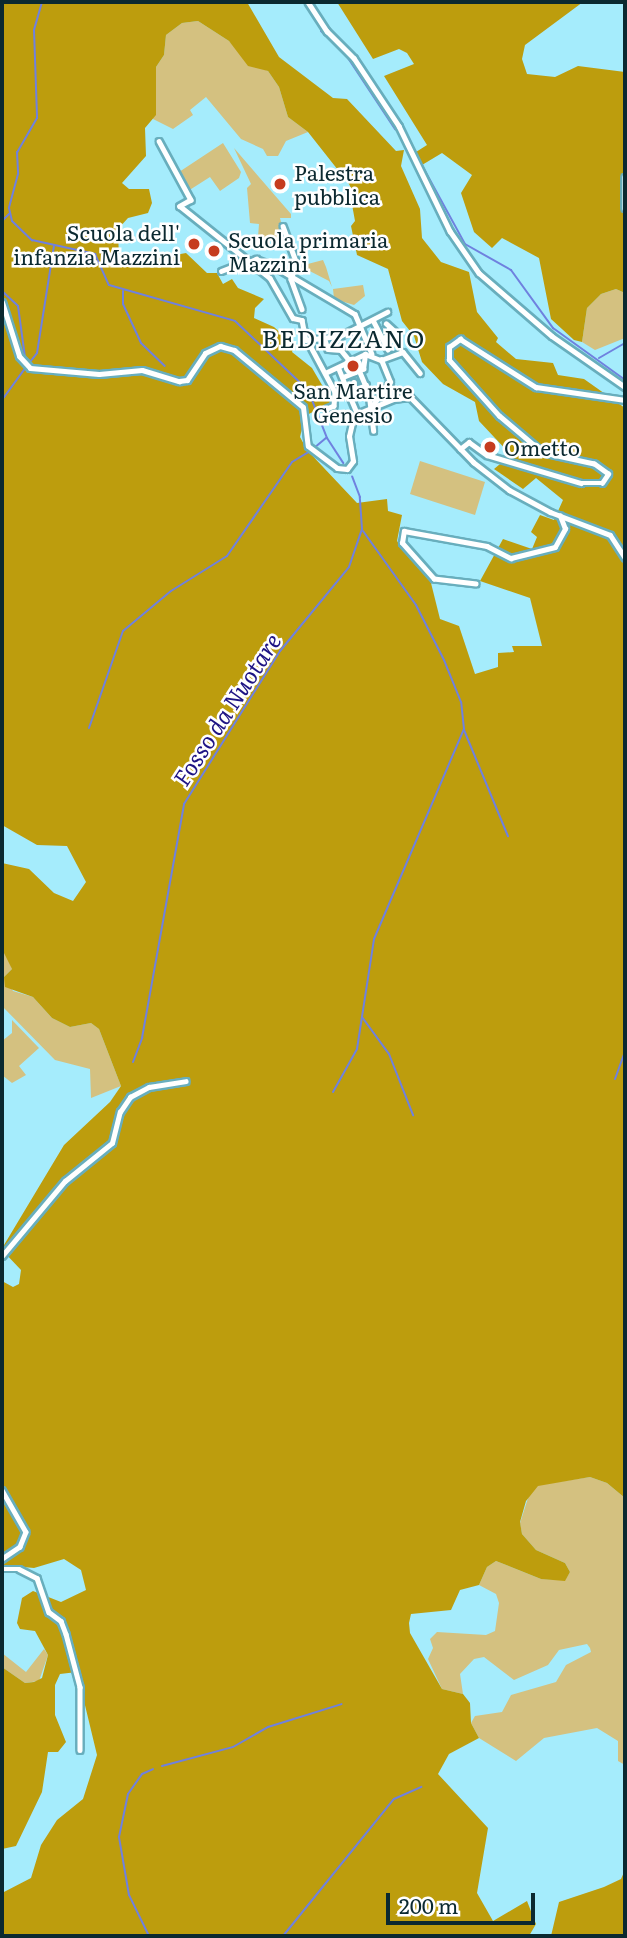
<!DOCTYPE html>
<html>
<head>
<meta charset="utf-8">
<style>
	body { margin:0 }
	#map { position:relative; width:627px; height:1938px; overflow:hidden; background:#a5ecfc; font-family:Literata,serif }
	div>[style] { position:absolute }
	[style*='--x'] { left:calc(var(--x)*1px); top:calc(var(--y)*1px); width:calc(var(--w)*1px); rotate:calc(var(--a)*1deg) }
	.green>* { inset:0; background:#d4c180 }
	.forest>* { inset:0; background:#bd9d0d }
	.stream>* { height:2px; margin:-1px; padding:0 1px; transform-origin:1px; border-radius:1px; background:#6f81df }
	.roads { filter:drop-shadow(2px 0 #68aebd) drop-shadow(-2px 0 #68aebd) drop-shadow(0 2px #68aebd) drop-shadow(0 -2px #68aebd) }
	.minor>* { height:4.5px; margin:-2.25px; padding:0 2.25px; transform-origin:2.25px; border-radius:2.25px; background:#fff }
	.tertiary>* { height:5px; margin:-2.5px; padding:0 2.5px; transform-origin:2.5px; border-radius:2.5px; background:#fff }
	.dots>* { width:19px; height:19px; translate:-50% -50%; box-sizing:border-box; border:4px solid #fff; border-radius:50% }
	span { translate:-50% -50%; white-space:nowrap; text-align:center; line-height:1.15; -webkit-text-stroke:5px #fff; paint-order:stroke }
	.poi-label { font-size:21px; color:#0b2930 }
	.left { translate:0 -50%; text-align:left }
	.right { translate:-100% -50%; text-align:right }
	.water-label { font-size:23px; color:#1e1484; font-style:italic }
	.quarter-label { font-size:24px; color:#0b2930; letter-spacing:2px }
	.frame { position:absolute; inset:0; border:4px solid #0b2930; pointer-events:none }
	.scale { position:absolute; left:386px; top:1893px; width:149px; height:32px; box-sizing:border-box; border:4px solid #0b2930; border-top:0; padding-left:9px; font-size:21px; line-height:24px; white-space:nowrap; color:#0b2930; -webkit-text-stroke:5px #fff; paint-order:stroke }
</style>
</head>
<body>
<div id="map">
	<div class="green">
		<div style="clip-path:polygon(198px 21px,229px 41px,250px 64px,268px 71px,279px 87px,288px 117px,308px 132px,286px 141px,278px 156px,267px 156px,263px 149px,241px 139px,206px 97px,190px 110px,193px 115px,173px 129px,153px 119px,156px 67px,164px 55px,166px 35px,182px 23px)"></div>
		<div style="clip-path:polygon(223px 143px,241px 172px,239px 178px,220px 191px,210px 177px,188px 191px,176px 174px)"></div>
		<div style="clip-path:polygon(234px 148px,291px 214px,291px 218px,280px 218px,282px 226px,274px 242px,258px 237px,259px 224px,250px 223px,247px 188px,251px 184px)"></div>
		<div style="clip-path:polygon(323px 260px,326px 267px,332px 287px,329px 281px,300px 266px)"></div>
		<div style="clip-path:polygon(363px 285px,365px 296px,354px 305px,334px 299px,333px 289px)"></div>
		<div style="clip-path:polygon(616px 289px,625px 293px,625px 338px,595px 350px,582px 342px,587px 308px,601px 294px)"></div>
		<div style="clip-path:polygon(420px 461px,485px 482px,475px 515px,410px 494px)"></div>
		<div style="clip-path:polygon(2px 949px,10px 959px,12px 969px,4px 977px,13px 991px,33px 997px,52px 1018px,70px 1027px,91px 1023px,99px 1029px,121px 1086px,91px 1098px,90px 1069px,55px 1060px,2px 1006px)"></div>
		<div style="clip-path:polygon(12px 1020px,39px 1048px,19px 1066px,26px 1075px,12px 1083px,2px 1075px,2px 1041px,12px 1033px)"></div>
		<div style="clip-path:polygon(590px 1477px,607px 1483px,625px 1498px,625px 1765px,618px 1761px,618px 1741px,597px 1728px,544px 1738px,516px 1761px,479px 1738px,471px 1723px,475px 1716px,502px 1712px,511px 1695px,556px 1682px,566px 1665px,591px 1652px,590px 1648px,587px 1644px,559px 1650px,548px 1665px,514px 1680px,484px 1657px,474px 1659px,460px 1674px,463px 1694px,442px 1689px,428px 1659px,433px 1648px,430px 1639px,437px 1632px,486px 1635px,495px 1631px,499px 1603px,496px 1594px,479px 1585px,487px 1567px,496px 1561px,541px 1579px,565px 1580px,570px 1572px,565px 1563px,536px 1550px,522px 1534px,520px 1523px,530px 1492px,538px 1485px)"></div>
		<div style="clip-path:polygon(44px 1649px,48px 1655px,39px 1681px,25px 1683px,2px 1667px,2px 1653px,26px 1672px)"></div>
	</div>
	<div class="forest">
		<div style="clip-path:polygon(evenodd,2px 2px,247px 2px,279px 57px,333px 98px,347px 99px,396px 151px,404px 150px,401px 166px,420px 209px,422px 238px,441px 262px,469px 272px,477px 312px,498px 338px,496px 342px,516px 359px,553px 363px,558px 375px,584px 379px,625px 408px,625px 1498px,607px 1483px,590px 1477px,538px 1486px,526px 1501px,520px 1522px,522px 1534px,536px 1550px,565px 1563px,570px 1572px,565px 1581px,541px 1579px,496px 1561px,487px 1567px,479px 1585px,460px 1590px,451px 1610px,411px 1614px,409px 1623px,410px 1633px,442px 1689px,463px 1694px,470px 1703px,471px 1723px,479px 1738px,449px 1754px,438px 1774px,488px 1828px,477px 1893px,493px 1921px,527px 1901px,536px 1924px,529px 1936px,2px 1936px,2px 1893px,31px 1878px,41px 1845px,57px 1820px,83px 1799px,97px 1755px,77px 1672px,60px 1674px,55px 1685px,55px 1715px,66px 1742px,58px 1752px,48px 1752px,42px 1792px,16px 1846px,2px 1849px,2px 1667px,25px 1683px,34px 1682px,42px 1678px,48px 1655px,35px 1631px,20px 1629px,17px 1623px,22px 1598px,33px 1591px,61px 1602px,86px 1590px,81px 1570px,64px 1559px,34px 1568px,2px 1565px,2px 1281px,13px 1287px,19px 1284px,21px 1270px,3px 1251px,4px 1245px,64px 1145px,110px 1102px,121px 1086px,99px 1029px,91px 1023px,70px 1027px,52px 1018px,33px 997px,5px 987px,4px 977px,12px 969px,2px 949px,2px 863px,29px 869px,54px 893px,73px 901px,86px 882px,67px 846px,37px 845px,2px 825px,2px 2px,198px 21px,229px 41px,248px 66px,268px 71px,279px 87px,288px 117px,308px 132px,349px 184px,355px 196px,351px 199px,355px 221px,351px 226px,357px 255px,388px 269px,402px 321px,414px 336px,422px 362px,443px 384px,475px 402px,479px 421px,511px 455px,494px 469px,523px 489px,536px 478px,563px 500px,554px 520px,540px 515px,531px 532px,537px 537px,532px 549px,503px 539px,480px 581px,530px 598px,542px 646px,512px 646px,514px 652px,498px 653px,498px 667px,475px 674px,459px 626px,440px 619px,430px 579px,397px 541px,402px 515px,388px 511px,387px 499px,357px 503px,307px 450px,300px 437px,305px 416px,332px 402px,312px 368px,292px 352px,294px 345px,274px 327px,254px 318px,255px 308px,264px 299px,238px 288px,232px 279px,223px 284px,217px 273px,207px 273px,186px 253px,132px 263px,119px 259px,118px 229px,128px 218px,148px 213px,152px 203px,149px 189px,129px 189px,122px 183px,146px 156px,145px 128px,156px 115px,156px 67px,164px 55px,166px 35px,182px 23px,198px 21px)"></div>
		<div style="clip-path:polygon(337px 2px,583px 2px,525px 45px,522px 59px,527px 74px,555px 77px,578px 66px,625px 72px,625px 293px,616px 289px,601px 294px,587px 308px,582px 342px,574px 340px,551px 319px,539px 258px,502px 238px,492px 248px,474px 232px,461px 193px,472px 175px,442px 153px,422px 165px,416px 152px,427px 145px,384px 76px,414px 64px,407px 53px,399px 49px,373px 59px)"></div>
		<div style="clip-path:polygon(625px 1870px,625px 1936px,551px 1936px,559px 1902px,604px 1887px,621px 1879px)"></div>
	</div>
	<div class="stream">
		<div style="--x:42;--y:2;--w:29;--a:106"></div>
		<div style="--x:34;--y:30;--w:88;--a:88"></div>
		<div style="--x:37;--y:118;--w:39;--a:120"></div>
		<div style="--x:17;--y:152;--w:22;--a:87"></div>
		<div style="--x:18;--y:174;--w:35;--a:105"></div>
		<div style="--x:9;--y:208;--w:13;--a:77"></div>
		<div style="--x:12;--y:221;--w:28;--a:44"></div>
		<div style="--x:32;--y:240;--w:65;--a:12.5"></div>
		<div style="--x:95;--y:254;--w:34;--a:66"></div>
		<div style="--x:109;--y:285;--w:131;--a:15.9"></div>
		<div style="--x:235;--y:321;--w:100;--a:43.4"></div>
		<div style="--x:308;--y:390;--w:52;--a:68.4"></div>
		<div style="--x:327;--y:438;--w:30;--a:57"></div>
		<div style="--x:321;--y:31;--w:35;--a:44"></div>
		<div style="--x:346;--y:55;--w:89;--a:56.5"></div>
		<div style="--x:407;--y:138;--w:121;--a:61.3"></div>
		<div style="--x:465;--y:244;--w:53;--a:29.5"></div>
		<div style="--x:511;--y:270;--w:72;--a:54.1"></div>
		<div style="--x:553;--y:328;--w:89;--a:35.8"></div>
		<div style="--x:2;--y:221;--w:11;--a:-45"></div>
		<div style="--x:2;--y:291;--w:22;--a:43"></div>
		<div style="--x:18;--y:306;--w:51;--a:82.2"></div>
		<div style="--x:25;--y:357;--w:6;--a:39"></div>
		<div style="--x:123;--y:291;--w:13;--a:90"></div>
		<div style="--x:123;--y:304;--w:43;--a:65.2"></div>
		<div style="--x:141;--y:343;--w:33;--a:44"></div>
		<div style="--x:599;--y:358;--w:30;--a:-30"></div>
		<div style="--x:30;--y:362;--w:11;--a:-52"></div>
		<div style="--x:37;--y:353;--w:108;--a:-81"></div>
		<div style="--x:2;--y:400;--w:41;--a:-54"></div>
		<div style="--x:314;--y:448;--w:16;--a:-40"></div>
		<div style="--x:89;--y:728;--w:103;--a:-70.7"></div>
		<div style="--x:123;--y:631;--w:62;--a:-39.8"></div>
		<div style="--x:171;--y:591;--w:66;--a:-32"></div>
		<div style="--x:227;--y:556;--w:114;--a:-55.3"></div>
		<div style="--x:292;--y:462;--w:21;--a:-31"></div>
		<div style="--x:464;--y:730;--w:115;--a:67.5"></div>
		<div style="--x:362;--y:1017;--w:46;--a:53.9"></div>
		<div style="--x:389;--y:1054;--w:66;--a:68.5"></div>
		<div style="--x:133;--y:1062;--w:26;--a:-69"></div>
		<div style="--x:142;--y:1038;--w:238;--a:-79.8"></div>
		<div style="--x:184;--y:804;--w:181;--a:-57.9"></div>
		<div style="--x:280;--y:651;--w:109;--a:-50.6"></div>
		<div style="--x:349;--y:567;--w:40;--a:-71.1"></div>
		<div style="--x:362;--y:529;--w:32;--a:-94"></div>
		<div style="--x:360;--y:497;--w:22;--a:-111"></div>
		<div style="--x:615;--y:1079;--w:29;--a:-70"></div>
		<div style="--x:333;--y:1092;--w:49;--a:-60.8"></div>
		<div style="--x:357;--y:1049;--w:111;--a:-81.2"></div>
		<div style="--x:374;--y:939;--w:228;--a:-66.8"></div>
		<div style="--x:464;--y:729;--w:27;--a:-96"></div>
		<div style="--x:461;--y:702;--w:45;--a:-112"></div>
		<div style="--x:444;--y:660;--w:62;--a:-117"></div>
		<div style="--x:416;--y:605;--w:91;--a:-125.6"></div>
		<div style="--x:162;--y:1766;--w:73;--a:-15"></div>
		<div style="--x:233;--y:1747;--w:40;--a:-29.7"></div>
		<div style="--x:268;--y:1727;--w:77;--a:-17.3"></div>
		<div style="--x:149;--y:1936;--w:46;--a:-116"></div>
		<div style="--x:129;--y:1895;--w:59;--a:-99.8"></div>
		<div style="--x:119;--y:1837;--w:44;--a:-78.2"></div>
		<div style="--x:128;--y:1794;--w:24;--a:-55"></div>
		<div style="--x:142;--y:1774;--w:12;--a:-24"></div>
		<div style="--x:283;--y:1936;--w:176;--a:-51"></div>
		<div style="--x:394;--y:1799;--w:30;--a:-24"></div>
	</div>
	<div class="roads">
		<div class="minor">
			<div style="--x:308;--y:2;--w:35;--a:57"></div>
			<div style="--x:327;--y:31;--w:38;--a:45"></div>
			<div style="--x:354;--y:58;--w:82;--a:56.5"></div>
			<div style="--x:399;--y:126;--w:117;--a:64.1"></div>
			<div style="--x:450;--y:231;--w:51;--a:55.4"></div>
			<div style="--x:479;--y:273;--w:96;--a:40.8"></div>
			<div style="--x:552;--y:336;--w:89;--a:34.9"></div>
			<div style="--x:159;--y:141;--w:67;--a:61.5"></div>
			<div style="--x:191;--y:200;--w:13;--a:151"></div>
			<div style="--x:180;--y:206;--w:115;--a:38.7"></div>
			<div style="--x:270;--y:278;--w:46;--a:60.1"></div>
			<div style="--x:293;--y:318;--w:9;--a:13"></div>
			<div style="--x:302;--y:320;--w:20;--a:79"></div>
			<div style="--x:306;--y:340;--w:34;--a:-7"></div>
			<div style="--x:340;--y:336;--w:53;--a:-27.1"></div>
			<div style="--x:625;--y:177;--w:31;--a:90"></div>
			<div style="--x:283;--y:226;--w:40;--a:69.8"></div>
			<div style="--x:297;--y:264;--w:16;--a:112"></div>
			<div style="--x:291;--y:279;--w:32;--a:70"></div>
			<div style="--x:250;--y:262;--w:7;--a:-27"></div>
			<div style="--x:256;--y:259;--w:17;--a:21"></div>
			<div style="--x:272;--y:265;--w:96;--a:30.6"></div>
			<div style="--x:355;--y:314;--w:43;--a:67"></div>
			<div style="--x:221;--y:271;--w:28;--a:-21"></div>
			<div style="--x:373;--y:320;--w:33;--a:63"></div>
			<div style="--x:383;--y:338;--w:13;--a:-27"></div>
			<div style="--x:395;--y:332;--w:12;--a:-138"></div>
			<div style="--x:325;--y:340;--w:9;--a:72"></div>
			<div style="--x:328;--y:349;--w:13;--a:4"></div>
			<div style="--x:341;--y:350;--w:13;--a:51"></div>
			<div style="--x:311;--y:347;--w:51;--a:61.9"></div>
			<div style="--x:335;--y:392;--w:14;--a:94"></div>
			<div style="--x:334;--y:406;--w:8;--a:157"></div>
			<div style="--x:381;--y:360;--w:23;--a:-20"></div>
			<div style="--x:403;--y:352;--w:27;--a:51"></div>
			<div style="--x:339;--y:369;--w:27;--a:68"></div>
			<div style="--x:359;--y:370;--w:25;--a:67"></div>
			<div style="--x:369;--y:393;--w:38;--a:83"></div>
			<div style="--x:325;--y:373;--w:44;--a:-25.4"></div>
			<div style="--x:365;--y:354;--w:17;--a:21"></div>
			<div style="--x:343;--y:377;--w:22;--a:-22"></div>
			<div style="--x:363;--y:369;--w:15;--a:-82"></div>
			<div style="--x:354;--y:382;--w:8;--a:83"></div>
			<div style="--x:355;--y:390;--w:12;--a:-24"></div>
			<div style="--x:355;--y:390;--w:7;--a:146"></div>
			<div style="--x:349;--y:394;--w:21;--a:67"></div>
			<div style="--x:372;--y:406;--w:30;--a:-53"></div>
			<div style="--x:390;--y:382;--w:24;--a:-112"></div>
			<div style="--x:460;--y:449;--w:11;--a:-38"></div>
			<div style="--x:469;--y:442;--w:22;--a:36"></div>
			<div style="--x:487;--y:455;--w:98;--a:16.6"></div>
			<div style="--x:581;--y:483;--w:21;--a:0"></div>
			<div style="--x:602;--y:483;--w:11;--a:-56"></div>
			<div style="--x:608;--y:474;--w:17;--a:-144"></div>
			<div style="--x:594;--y:464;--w:52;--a:-167.8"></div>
			<div style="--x:543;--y:453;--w:57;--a:-139.9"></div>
			<div style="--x:499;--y:416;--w:75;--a:-131.8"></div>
			<div style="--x:449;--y:360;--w:13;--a:-90"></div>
			<div style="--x:449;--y:347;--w:14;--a:-36"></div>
			<div style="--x:460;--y:339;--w:90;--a:32.3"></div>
			<div style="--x:536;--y:387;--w:90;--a:8.3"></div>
			<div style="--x:476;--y:584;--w:42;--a:-173.2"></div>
			<div style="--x:434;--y:579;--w:48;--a:-131.6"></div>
			<div style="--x:402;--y:543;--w:12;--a:-81"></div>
			<div style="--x:404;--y:531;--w:84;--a:10.2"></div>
			<div style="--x:487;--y:546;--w:27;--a:27"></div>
			<div style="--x:511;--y:558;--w:45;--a:-14"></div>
			<div style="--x:555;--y:547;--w:21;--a:-61"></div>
			<div style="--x:565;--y:529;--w:14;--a:-111"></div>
			<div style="--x:2;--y:1256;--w:98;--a:-50"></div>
			<div style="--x:65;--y:1181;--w:60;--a:-39"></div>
			<div style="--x:112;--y:1143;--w:32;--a:-76"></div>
			<div style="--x:120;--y:1112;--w:18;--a:-56"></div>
			<div style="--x:130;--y:1097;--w:21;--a:-28"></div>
			<div style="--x:149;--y:1087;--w:37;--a:-9"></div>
			<div style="--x:2;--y:1490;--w:48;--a:60.3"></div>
			<div style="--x:26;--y:1532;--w:16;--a:112"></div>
			<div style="--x:20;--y:1547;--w:22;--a:146"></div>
			<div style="--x:2;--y:1569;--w:17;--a:0"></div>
			<div style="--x:19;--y:1569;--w:20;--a:27"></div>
			<div style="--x:37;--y:1578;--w:36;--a:71"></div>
			<div style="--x:49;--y:1612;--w:15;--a:37"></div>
			<div style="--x:61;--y:1621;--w:14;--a:69"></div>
			<div style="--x:66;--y:1634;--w:55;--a:75.2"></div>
			<div style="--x:80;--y:1687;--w:63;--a:90"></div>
		</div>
		<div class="tertiary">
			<div style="--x:2;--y:302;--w:57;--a:72.5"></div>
			<div style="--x:19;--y:356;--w:16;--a:47"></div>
			<div style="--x:30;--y:368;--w:69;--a:5"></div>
			<div style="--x:99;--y:374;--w:43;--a:-5.3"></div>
			<div style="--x:142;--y:370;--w:39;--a:17"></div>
			<div style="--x:179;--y:381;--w:8;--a:-7"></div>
			<div style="--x:187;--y:380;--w:32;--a:-56"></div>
			<div style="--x:205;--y:353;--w:17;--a:-25"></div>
			<div style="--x:220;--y:346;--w:15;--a:16"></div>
			<div style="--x:234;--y:350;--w:89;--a:39.6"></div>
			<div style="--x:303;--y:407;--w:39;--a:83"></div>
			<div style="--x:308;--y:446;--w:36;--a:37"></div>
			<div style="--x:337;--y:468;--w:10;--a:6"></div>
			<div style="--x:347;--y:469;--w:10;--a:-53"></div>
			<div style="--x:353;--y:461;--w:25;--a:-99"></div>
			<div style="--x:349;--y:436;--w:22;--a:-77"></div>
			<div style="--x:354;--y:415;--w:42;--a:-22.3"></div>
			<div style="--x:393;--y:399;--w:17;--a:-7"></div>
			<div style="--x:410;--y:397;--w:91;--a:45.9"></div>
			<div style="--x:473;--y:462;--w:46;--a:37.9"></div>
			<div style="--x:509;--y:490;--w:47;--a:28.2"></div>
			<div style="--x:550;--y:512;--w:64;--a:21"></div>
			<div style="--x:610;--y:535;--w:27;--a:57"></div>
		</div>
	</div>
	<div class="dots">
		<div style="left:280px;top:184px;background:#c63c1e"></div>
		<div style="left:194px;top:244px;background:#c63c1e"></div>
		<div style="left:214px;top:251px;background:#c63c1e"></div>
		<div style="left:353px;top:366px;background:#c63c1e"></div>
		<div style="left:490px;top:447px;background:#c63c1e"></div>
	</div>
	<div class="poi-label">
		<span class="left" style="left:294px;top:184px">Palestra<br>pubblica</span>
		<span class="right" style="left:180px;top:244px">Scuola dell'<br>infanzia Mazzini</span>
		<span class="left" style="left:228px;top:251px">Scuola primaria<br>Mazzini</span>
		<span style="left:353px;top:402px">San Martire<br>Genesio</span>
		<span class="left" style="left:504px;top:447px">Ometto</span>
	</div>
	<div class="water-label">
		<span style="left:226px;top:709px;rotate:-57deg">Fosso da Nuotare</span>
	</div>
	<div class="quarter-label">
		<span style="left:344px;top:338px">BEDIZZANO</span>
	</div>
	<div class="frame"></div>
	<div class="scale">200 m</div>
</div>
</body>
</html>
